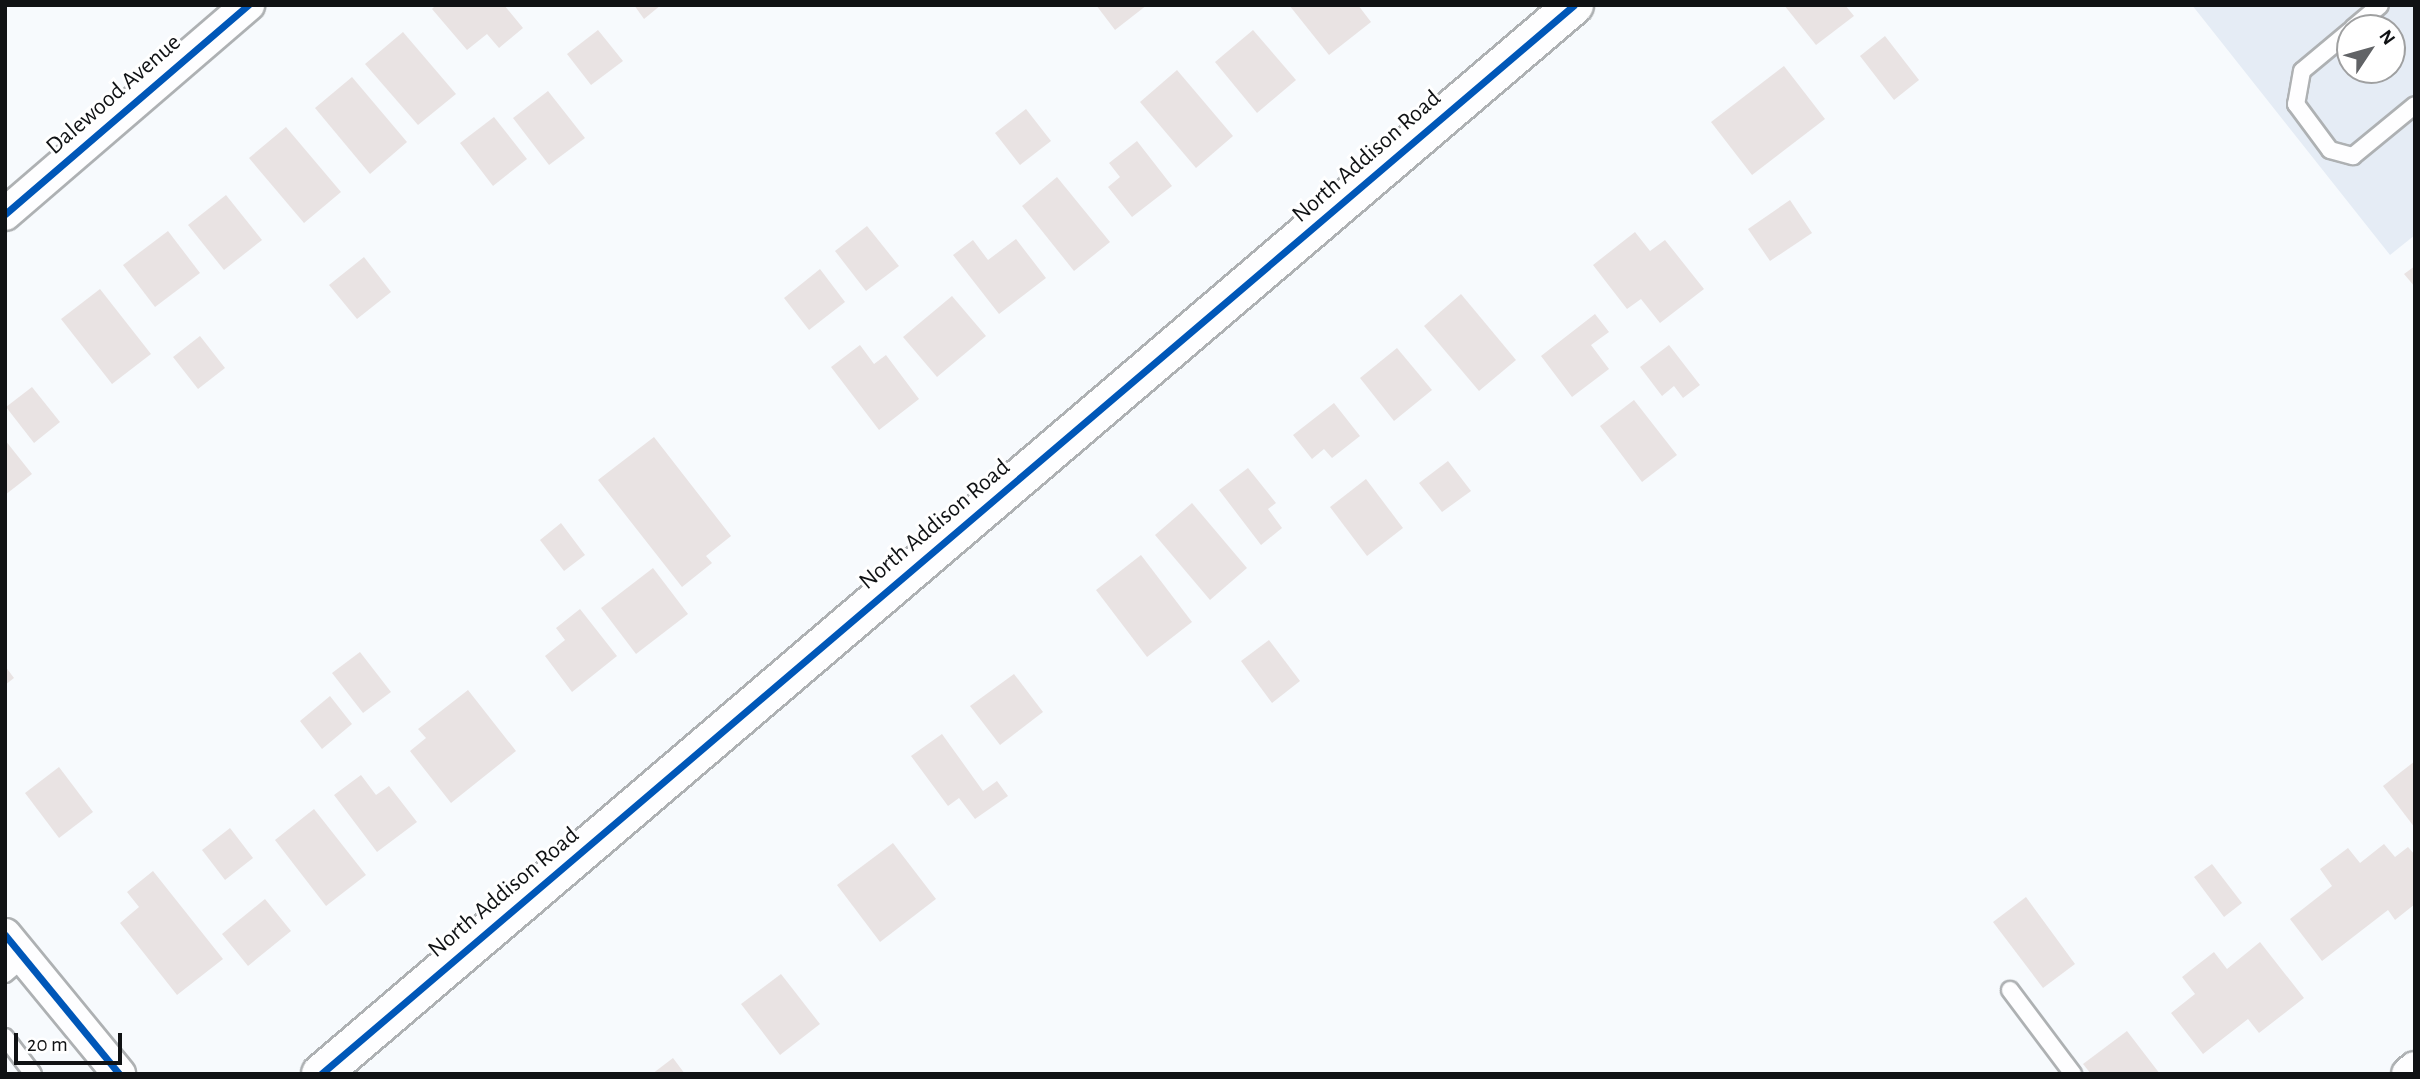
<!DOCTYPE html>
<html>
<head>
<meta charset="utf-8">
<style>
	body { margin:0 }
	#map { position:relative; width:2420px; height:1079px; overflow:hidden; background:#f7fafd; font-family:"Alegreya Sans",sans-serif }
	div>[style] { position:absolute }
	[style*='--x'] { left:calc(var(--x)*1px); top:calc(var(--y)*1px); width:calc(var(--w)*1px); rotate:calc(var(--a)*1deg) }
	.built>* { inset:0; background:#e5ecf5 }
	.building>* { inset:0; background:#e9e3e3 }
	.roads { filter:drop-shadow(2px 0 #aeb1b3) drop-shadow(-2px 0 #aeb1b3) drop-shadow(0 2px #aeb1b3) drop-shadow(0 -2px #aeb1b3) }
	.service>* { height:16px; margin:-8px; padding:0 8px; transform-origin:8px; border-radius:8px; background:#fefeff }
	.minor>* { height:32px; margin:-16px; padding:0 16px; transform-origin:16px; border-radius:16px; background:#fefeff }
	.tertiary>* { height:38px; margin:-19px; padding:0 19px; transform-origin:19px; border-radius:19px; background:#fefeff }
	.cycleway>* { height:7px; margin:-3.5px; padding:0 3.5px; transform-origin:3.5px; border-radius:3.5px; background:#0057b8 }
	span { translate:-50% -50%; white-space:nowrap; text-align:center; line-height:1.15; -webkit-text-stroke:6px #fff; paint-order:stroke }
	.street-label { font-size:24px; color:#101214 }
	.frame { position:absolute; inset:0; border:7px solid #101214; pointer-events:none }
	.north { position:absolute; left:2336px; top:14px; width:70px; height:70px; box-sizing:border-box; background:#fff; border:2px solid #9fa0a1; border-radius:50%; rotate:54deg; font-size:19px; font-weight:700; line-height:28px; text-align:center; color:#101214 }
	.north::after { content:''; display:block; margin:auto; width:24px; height:32px; background:#616366; clip-path:polygon(50% 0,100% 100%,50% 72%,0 100%) }
	.scale { position:absolute; left:14px; top:1033px; width:108px; height:32px; box-sizing:border-box; border:4px solid #101214; border-top:0; padding-left:9px; font-size:21px; line-height:24px; white-space:nowrap; color:#101214; -webkit-text-stroke:5px #fff; paint-order:stroke }
</style>
</head>
<body>
<div id="map">
	<div class="built">
		<div style="clip-path:polygon(evenodd,2192px 5px,2415px 5px,2415px 235px,2390px 255px,2192px 5px,2350px 28px,2392px 28px,2392px 70px,2350px 70px,2350px 28px)"></div>
	</div>
	<div class="building">
		<div style="clip-path:polygon(436px 5px,504px 5px,523px 28px,499px 48px,487px 34px,467px 50px,432px 9px)"></div>
		<div style="clip-path:polygon(634px 5px,661px 5px,644px 19px)"></div>
		<div style="clip-path:polygon(1096px 5px,1147px 5px,1115px 30px)"></div>
		<div style="clip-path:polygon(1289px 5px,1358px 5px,1371px 22px,1329px 55px)"></div>
		<div style="clip-path:polygon(1784px 5px,1845px 5px,1854px 16px,1816px 45px)"></div>
		<div style="clip-path:polygon(598px 30px,623px 61px,591px 85px,567px 54px)"></div>
		<div style="clip-path:polygon(1253px 30px,1296px 80px,1257px 113px,1215px 62px)"></div>
		<div style="clip-path:polygon(403px 32px,456px 94px,418px 125px,365px 64px)"></div>
		<div style="clip-path:polygon(1885px 36px,1919px 80px,1894px 100px,1860px 56px)"></div>
		<div style="clip-path:polygon(1784px 66px,1825px 119px,1752px 175px,1711px 122px)"></div>
		<div style="clip-path:polygon(1177px 70px,1233px 136px,1196px 168px,1140px 102px)"></div>
		<div style="clip-path:polygon(352px 77px,407px 142px,370px 174px,315px 108px)"></div>
		<div style="clip-path:polygon(548px 91px,585px 138px,549px 165px,513px 118px)"></div>
		<div style="clip-path:polygon(1026px 109px,1051px 141px,1020px 165px,995px 133px)"></div>
		<div style="clip-path:polygon(494px 117px,527px 159px,493px 186px,460px 143px)"></div>
		<div style="clip-path:polygon(286px 127px,341px 192px,304px 223px,249px 158px)"></div>
		<div style="clip-path:polygon(1137px 141px,1172px 186px,1132px 217px,1108px 187px,1120px 177px,1109px 163px)"></div>
		<div style="clip-path:polygon(1057px 177px,1110px 242px,1074px 271px,1022px 206px)"></div>
		<div style="clip-path:polygon(226px 195px,262px 240px,224px 270px,188px 225px)"></div>
		<div style="clip-path:polygon(1790px 200px,1812px 233px,1770px 261px,1748px 229px)"></div>
		<div style="clip-path:polygon(867px 226px,899px 266px,866px 291px,835px 251px)"></div>
		<div style="clip-path:polygon(168px 231px,200px 273px,155px 307px,123px 265px)"></div>
		<div style="clip-path:polygon(1635px 232px,1650px 251px,1665px 240px,1704px 289px,1660px 323px,1641px 299px,1627px 309px,1593px 265px)"></div>
		<div style="clip-path:polygon(1016px 239px,1046px 278px,999px 314px,953px 255px,973px 240px,988px 260px)"></div>
		<div style="clip-path:polygon(364px 257px,391px 292px,357px 319px,329px 285px)"></div>
		<div style="clip-path:polygon(2415px 266px,2415px 287px,2404px 274px)"></div>
		<div style="clip-path:polygon(820px 269px,845px 302px,809px 330px,784px 298px)"></div>
		<div style="clip-path:polygon(100px 289px,151px 354px,112px 384px,61px 319px)"></div>
		<div style="clip-path:polygon(1461px 294px,1516px 360px,1479px 391px,1424px 326px)"></div>
		<div style="clip-path:polygon(952px 296px,986px 336px,937px 377px,903px 337px)"></div>
		<div style="clip-path:polygon(1595px 314px,1609px 332px,1591px 345px,1609px 369px,1572px 397px,1541px 356px)"></div>
		<div style="clip-path:polygon(200px 336px,225px 368px,198px 389px,173px 357px)"></div>
		<div style="clip-path:polygon(860px 345px,874px 364px,886px 355px,919px 399px,879px 430px,831px 367px)"></div>
		<div style="clip-path:polygon(1669px 345px,1700px 385px,1683px 398px,1674px 386px,1662px 396px,1640px 367px)"></div>
		<div style="clip-path:polygon(1397px 348px,1432px 390px,1394px 421px,1360px 378px)"></div>
		<div style="clip-path:polygon(32px 387px,60px 422px,34px 443px,6px 407px)"></div>
		<div style="clip-path:polygon(1634px 400px,1677px 455px,1642px 482px,1600px 426px)"></div>
		<div style="clip-path:polygon(1334px 403px,1360px 436px,1332px 458px,1324px 449px,1312px 459px,1293px 435px)"></div>
		<div style="clip-path:polygon(654px 437px,731px 536px,706px 556px,712px 563px,682px 587px,598px 480px)"></div>
		<div style="clip-path:polygon(5px 440px,32px 474px,5px 495px)"></div>
		<div style="clip-path:polygon(1448px 461px,1471px 491px,1442px 512px,1419px 483px)"></div>
		<div style="clip-path:polygon(1248px 468px,1276px 503px,1268px 509px,1282px 528px,1261px 545px,1219px 490px)"></div>
		<div style="clip-path:polygon(1366px 479px,1403px 528px,1367px 556px,1330px 507px)"></div>
		<div style="clip-path:polygon(1192px 503px,1247px 568px,1210px 600px,1155px 535px)"></div>
		<div style="clip-path:polygon(561px 523px,585px 555px,564px 571px,540px 540px)"></div>
		<div style="clip-path:polygon(1141px 555px,1192px 622px,1147px 657px,1096px 590px)"></div>
		<div style="clip-path:polygon(653px 568px,688px 614px,636px 654px,601px 608px)"></div>
		<div style="clip-path:polygon(580px 609px,617px 656px,572px 692px,545px 656px,565px 640px,556px 628px)"></div>
		<div style="clip-path:polygon(1269px 640px,1300px 681px,1272px 703px,1241px 661px)"></div>
		<div style="clip-path:polygon(360px 652px,391px 692px,363px 713px,332px 673px)"></div>
		<div style="clip-path:polygon(5px 666px,14px 678px,5px 685px)"></div>
		<div style="clip-path:polygon(1014px 674px,1043px 712px,1000px 745px,970px 706px)"></div>
		<div style="clip-path:polygon(468px 690px,516px 751px,451px 803px,410px 751px,426px 738px,418px 729px)"></div>
		<div style="clip-path:polygon(330px 696px,352px 724px,322px 749px,300px 721px)"></div>
		<div style="clip-path:polygon(942px 734px,983px 791px,997px 781px,1008px 796px,975px 819px,959px 798px,948px 806px,911px 756px)"></div>
		<div style="clip-path:polygon(2415px 761px,2415px 828px,2383px 786px)"></div>
		<div style="clip-path:polygon(59px 767px,93px 812px,59px 838px,25px 793px)"></div>
		<div style="clip-path:polygon(361px 775px,376px 795px,389px 786px,417px 822px,377px 852px,334px 795px)"></div>
		<div style="clip-path:polygon(314px 809px,366px 875px,326px 906px,275px 840px)"></div>
		<div style="clip-path:polygon(230px 828px,253px 858px,225px 880px,202px 850px)"></div>
		<div style="clip-path:polygon(893px 843px,936px 899px,880px 942px,837px 885px)"></div>
		<div style="clip-path:polygon(2384px 844px,2395px 857px,2408px 847px,2415px 855px,2415px 904px,2395px 920px,2388px 910px,2322px 961px,2290px 919px,2332px 886px,2320px 869px,2348px 848px,2360px 863px)"></div>
		<div style="clip-path:polygon(2212px 864px,2242px 903px,2224px 917px,2194px 877px)"></div>
		<div style="clip-path:polygon(153px 871px,223px 959px,177px 995px,120px 923px,139px 907px,127px 892px)"></div>
		<div style="clip-path:polygon(2026px 897px,2075px 964px,2043px 988px,1993px 922px)"></div>
		<div style="clip-path:polygon(265px 899px,291px 931px,248px 966px,222px 934px)"></div>
		<div style="clip-path:polygon(2260px 942px,2304px 998px,2259px 1033px,2248px 1019px,2203px 1054px,2171px 1013px,2195px 994px,2182px 977px,2214px 952px,2227px 969px)"></div>
		<div style="clip-path:polygon(781px 974px,820px 1024px,780px 1055px,741px 1004px)"></div>
		<div style="clip-path:polygon(2127px 1031px,2160px 1074px,2091px 1074px,2083px 1064px)"></div>
		<div style="clip-path:polygon(673px 1058px,685px 1074px,652px 1074px)"></div>
	</div>
	<div class="roads">
		<div class="service">
			<div style="--x:2353;--y:28;--w:35;--a:-40"></div>
			<div style="--x:2350;--y:31;--w:62;--a:140.2"></div>
			<div style="--x:2302;--y:71;--w:34;--a:100"></div>
			<div style="--x:2296;--y:104;--w:57;--a:53.5"></div>
			<div style="--x:2330;--y:150;--w:24;--a:15"></div>
			<div style="--x:2353;--y:156;--w:80;--a:-39.4"></div>
			<div style="--x:5;--y:974;--w:25;--a:-40"></div>
			<div style="--x:2010;--y:990;--w:105;--a:53.1"></div>
			<div style="--x:5;--y:1037;--w:46;--a:52.9"></div>
		</div>
		<div class="minor">
			<div style="--x:5;--y:214;--w:321;--a:-40.7"></div>
			<div style="--x:5;--y:935;--w:180;--a:50.6"></div>
			<div style="--x:2408;--y:1074;--w:9;--a:-41"></div>
		</div>
		<div class="tertiary">
			<div style="--x:321;--y:1074;--w:1647;--a:-40.47"></div>
		</div>
	</div>
	<div class="cycleway">
		<div style="--x:5;--y:214;--w:321;--a:-40.7"></div>
		<div style="--x:5;--y:935;--w:180;--a:50.6"></div>
		<div style="--x:321;--y:1074;--w:1647;--a:-40.47"></div>
	</div>
	<div class="street-label">
		<span style="left:114px;top:95px;rotate:-41deg">Dalewood Avenue</span>
		<span style="left:1367px;top:157px;rotate:-41deg">North Addison Road</span>
		<span style="left:935px;top:525px;rotate:-40deg">North Addison Road</span>
		<span style="left:504px;top:893px;rotate:-40deg">North Addison Road</span>
	</div>
	<div class="frame"></div>
	<div class="north">N</div>
	<div class="scale">20 m</div>
</div>
</body>
</html>
